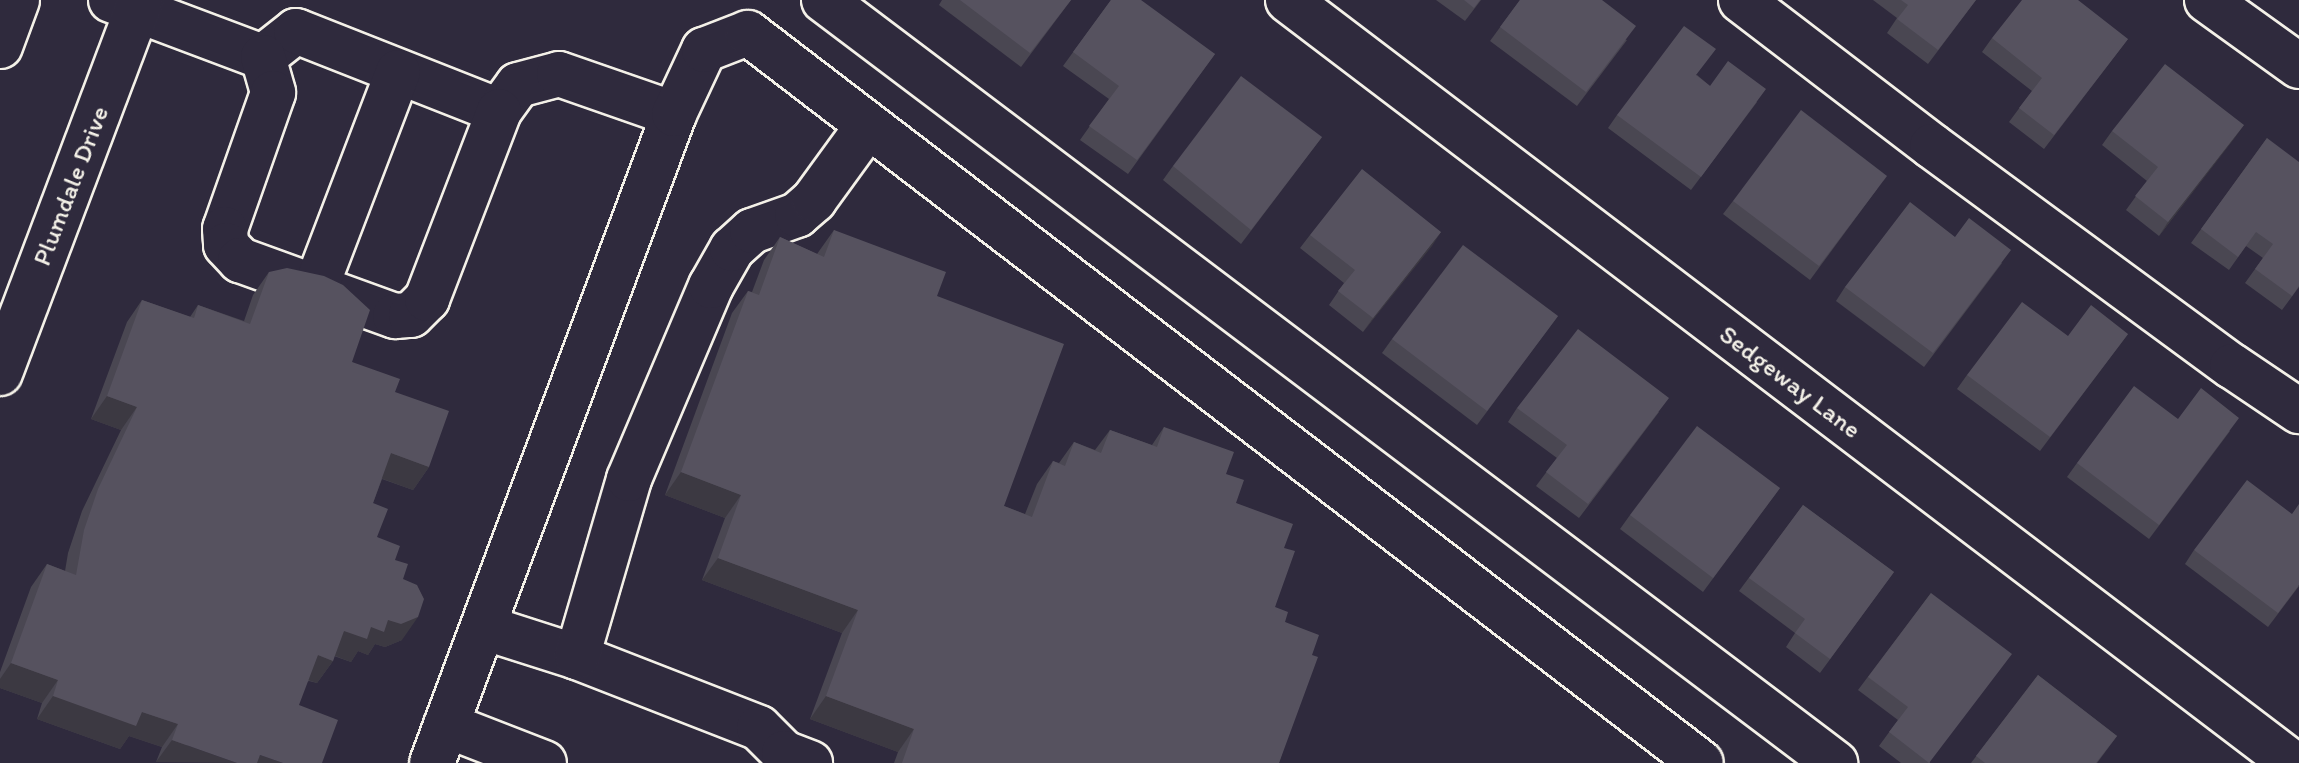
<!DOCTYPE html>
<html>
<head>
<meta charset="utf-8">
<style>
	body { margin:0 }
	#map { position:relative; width:2299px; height:763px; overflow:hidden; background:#2f2a3d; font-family:Itim,sans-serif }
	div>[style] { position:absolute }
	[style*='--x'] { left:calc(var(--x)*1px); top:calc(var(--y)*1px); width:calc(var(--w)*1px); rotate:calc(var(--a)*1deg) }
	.roads { filter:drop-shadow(2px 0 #f4f1e8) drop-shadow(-2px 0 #f4f1e8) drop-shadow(0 2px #f4f1e8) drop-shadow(0 -2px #f4f1e8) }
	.minor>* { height:44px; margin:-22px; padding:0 22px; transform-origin:22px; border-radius:22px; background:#2f2a3d }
	.wall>* { inset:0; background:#4a4752 }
	.shaded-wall>* { inset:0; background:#3c3942 }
	.building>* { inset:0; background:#56525f }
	span { translate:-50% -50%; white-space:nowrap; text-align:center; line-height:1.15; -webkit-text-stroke:8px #2f2a3d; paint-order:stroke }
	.street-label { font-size:26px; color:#f4f1e8 }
</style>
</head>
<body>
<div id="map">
	<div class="roads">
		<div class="minor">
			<div style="--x:111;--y:0;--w:162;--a:20.6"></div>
			<div style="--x:263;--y:57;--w:42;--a:-38.2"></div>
			<div style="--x:296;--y:31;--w:218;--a:21.5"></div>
			<div style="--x:499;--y:111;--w:32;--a:-54"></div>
			<div style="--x:518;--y:85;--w:42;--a:-15"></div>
			<div style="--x:559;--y:74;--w:122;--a:19.2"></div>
			<div style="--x:824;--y:0;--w:1267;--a:37.04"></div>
			<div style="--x:1288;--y:0;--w:1261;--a:37.23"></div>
			<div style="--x:1741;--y:0;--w:240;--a:37.4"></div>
			<div style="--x:1932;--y:146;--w:372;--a:36.3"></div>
			<div style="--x:2232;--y:366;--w:81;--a:33.9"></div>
			<div style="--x:2207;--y:0;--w:113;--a:35.7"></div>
			<div style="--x:0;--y:46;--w:49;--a:-69.7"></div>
			<div style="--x:263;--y:57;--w:37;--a:74"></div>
			<div style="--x:273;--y:93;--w:144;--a:109.4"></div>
			<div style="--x:225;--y:229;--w:16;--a:86"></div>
			<div style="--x:226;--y:245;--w:21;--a:47"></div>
			<div style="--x:240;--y:260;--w:165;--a:19.9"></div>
			<div style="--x:395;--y:316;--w:16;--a:-4"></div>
			<div style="--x:411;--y:315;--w:23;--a:-45"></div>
			<div style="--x:427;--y:299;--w:201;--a:-69"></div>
			<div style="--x:316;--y:287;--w:230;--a:-69.1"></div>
			<div style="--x:0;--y:373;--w:399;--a:-69.3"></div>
			<div style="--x:483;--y:627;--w:99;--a:17.7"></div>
			<div style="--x:577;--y:657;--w:195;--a:21.3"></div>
			<div style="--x:759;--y:728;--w:35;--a:45"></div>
			<div style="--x:784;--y:753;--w:28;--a:21"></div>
			<div style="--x:577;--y:657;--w:185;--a:-73.7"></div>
			<div style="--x:629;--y:479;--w:210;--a:-67"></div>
			<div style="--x:711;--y:286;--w:43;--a:-60.4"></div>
			<div style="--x:732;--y:249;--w:27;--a:-42"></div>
			<div style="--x:752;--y:231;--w:48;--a:-19.6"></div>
			<div style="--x:797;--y:215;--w:23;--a:-41"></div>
			<div style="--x:814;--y:200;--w:90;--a:-54"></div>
			<div style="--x:446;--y:725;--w:105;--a:21.2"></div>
			<div style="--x:432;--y:763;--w:693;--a:-69.55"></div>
			<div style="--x:674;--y:114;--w:71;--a:-64.9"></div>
			<div style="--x:704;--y:50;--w:47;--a:-21.1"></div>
			<div style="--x:748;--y:33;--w:1200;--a:37.45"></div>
		</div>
	</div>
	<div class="wall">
		<div style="clip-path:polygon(942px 0,1071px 0,1021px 67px,939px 5px)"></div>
		<div style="clip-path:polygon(1111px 0,1215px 54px,1128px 174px,1080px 140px,1109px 99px,1063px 66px)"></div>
		<div style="clip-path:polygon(1436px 0,1481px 0,1465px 21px)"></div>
		<div style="clip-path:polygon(1520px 0,1627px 40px,1577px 106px,1490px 41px)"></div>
		<div style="clip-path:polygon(1873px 0,1976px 0,1928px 64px,1887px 33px,1897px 18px)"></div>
		<div style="clip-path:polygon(1992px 38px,2128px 39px,2044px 149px,2009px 122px,2032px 91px,1982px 52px)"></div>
		<div style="clip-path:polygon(1697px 75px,1710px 86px,1757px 102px,1691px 190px,1608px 128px,1617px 115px)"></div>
		<div style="clip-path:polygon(2244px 125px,2159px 236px,2126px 210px,2147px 181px,2102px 145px,2112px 131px)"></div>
		<div style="clip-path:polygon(1322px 137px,1241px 244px,1163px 180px,1173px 166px)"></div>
		<div style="clip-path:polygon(2267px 138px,2299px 287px,2282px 310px,2245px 283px,2263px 258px,2246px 246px,2229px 270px,2191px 243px)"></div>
		<div style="clip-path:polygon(1877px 189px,1810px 280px,1723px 214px,1733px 201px)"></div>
		<div style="clip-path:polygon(834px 230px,937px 296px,1004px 506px,1025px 514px,1037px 484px,1053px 461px,1059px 463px,1074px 442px,1095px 450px,1110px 430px,1152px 445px,1164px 427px,1226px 474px,1236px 503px,1284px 548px,1275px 607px,1285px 622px,1312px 655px,1279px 763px,894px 763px,898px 752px,810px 719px,842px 633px,702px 580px,725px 518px,665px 495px,732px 313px,748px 291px,752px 292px,764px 260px,780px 237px,817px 254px)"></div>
		<div style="clip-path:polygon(1441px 232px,1363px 332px,1329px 305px,1344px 283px,1300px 248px,1310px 235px)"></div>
		<div style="clip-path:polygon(1955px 237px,2002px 263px,1924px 367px,1836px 301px,1845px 287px)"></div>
		<div style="clip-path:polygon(269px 272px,352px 362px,395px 392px,429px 467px,413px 490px,382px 479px,373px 503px,377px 537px,395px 560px,403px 579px,402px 640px,385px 647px,375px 644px,368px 655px,358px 651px,351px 662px,334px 656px,333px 661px,317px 683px,309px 681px,156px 762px,162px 747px,129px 736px,120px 749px,37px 719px,42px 703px,0 688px,0 672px,31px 587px,47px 564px,65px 571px,68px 553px,82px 511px,121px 430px,91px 419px,127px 322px,142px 300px,190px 317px,198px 305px,244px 321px,253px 295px)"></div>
		<div style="clip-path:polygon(1558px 316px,1477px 425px,1382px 353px,1392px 339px)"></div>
		<div style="clip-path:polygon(2128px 334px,2040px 451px,1957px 389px,1967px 375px,2068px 336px)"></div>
		<div style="clip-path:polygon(1517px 408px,1659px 412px,1579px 518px,1536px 486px,1557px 458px,1508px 422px)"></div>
		<div style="clip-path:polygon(2178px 419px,2230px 431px,2149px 539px,2067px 477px,2077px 463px)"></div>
		<div style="clip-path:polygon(1780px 488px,1703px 592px,1620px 529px,1630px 515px)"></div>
		<div style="clip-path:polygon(1803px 505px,1894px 572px,1820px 673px,1786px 647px,1795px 633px,1739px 591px)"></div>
		<div style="clip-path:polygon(2194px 550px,2299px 586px,2268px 627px,2185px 564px)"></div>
		<div style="clip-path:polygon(1931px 593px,1930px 763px,1901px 763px,1879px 746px,1898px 720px,1858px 690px)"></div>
		<div style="clip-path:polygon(2038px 675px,2117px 736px,2097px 763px,1971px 763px)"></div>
	</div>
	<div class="shaded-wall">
		<div style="clip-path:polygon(2244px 125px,2234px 139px,2159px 236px,2168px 222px)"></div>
		<div style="clip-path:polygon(1441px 232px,1432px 246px,1363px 332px,1373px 318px)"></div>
		<div style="clip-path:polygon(107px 396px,137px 407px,121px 430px,91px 419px)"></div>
		<div style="clip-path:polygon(391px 453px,429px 467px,413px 490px,375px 476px)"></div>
		<div style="clip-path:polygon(681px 472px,741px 495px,725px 518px,665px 495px)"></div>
		<div style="clip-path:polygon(718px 558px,858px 610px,842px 633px,702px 580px)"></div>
		<div style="clip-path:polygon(418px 617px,402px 640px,385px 647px,375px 644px,368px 655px,358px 651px,351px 662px,328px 653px,344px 631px,371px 627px,388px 620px)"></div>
		<div style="clip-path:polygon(318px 655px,333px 661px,317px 683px,302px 678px)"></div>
		<div style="clip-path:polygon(11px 663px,58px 680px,42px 703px,0 688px,0 679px)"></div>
		<div style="clip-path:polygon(53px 696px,142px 712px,178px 724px,162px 747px,129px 736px,120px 749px,37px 719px)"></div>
		<div style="clip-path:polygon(826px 696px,914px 729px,898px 752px,810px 719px)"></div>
		<div style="clip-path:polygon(172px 740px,237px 763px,156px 762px)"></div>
		<div style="clip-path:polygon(260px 755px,283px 763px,254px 763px)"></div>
	</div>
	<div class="building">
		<div style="clip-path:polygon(960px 0,1071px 0,1030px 53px)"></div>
		<div style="clip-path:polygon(1111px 0,1141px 0,1215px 54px,1137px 160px,1089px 126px,1119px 86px,1073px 52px)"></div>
		<div style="clip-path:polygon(1464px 0,1480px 0,1474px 8px)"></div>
		<div style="clip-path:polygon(1520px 0,1602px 0,1636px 26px,1586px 92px,1500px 27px)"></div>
		<div style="clip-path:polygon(1901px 0,1976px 0,1938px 50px,1897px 19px,1908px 5px)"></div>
		<div style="clip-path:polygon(2022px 0,2078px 0,2128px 39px,2054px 135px,2019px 108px,2042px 78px,1992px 38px)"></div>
		<div style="clip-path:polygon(1684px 26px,1716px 49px,1696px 75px,1710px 86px,1728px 61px,1766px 89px,1701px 177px,1617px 115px)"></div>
		<div style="clip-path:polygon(2165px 64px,2244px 125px,2168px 222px,2135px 196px,2158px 167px,2112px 131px)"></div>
		<div style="clip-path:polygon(1241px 76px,1322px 137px,1251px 230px,1173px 166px)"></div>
		<div style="clip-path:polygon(1801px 110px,1887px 176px,1819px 266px,1733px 201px)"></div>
		<div style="clip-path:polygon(2267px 138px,2299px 162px,2299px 286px,2292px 296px,2255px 269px,2273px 244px,2256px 232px,2238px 257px,2201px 229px)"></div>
		<div style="clip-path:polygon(1362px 169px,1441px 232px,1373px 318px,1338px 291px,1355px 270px,1310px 235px)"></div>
		<div style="clip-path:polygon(1910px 202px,1955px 237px,1969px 218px,2011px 250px,1933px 353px,1845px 287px)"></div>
		<div style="clip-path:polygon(834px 230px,946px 272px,937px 296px,1064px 344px,1004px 506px,1032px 517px,1053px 461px,1065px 466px,1074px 442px,1101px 453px,1110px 430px,1157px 447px,1164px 427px,1234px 452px,1226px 474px,1244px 480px,1236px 503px,1293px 524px,1284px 548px,1295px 551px,1275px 607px,1288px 612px,1285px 622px,1319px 635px,1312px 655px,1318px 657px,1279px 763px,902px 763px,914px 729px,826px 696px,858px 610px,718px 558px,741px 495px,681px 472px,748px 291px,759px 295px,780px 237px,824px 257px)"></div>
		<div style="clip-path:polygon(1463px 245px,1558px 316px,1487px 411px,1392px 339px)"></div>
		<div style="clip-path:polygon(287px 268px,324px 276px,343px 285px,370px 310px,352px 362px,400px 379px,395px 392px,449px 411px,429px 467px,391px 453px,373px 503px,388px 509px,377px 537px,400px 546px,395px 560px,408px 564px,403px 579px,417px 585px,424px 599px,418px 617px,401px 624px,388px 620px,384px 632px,371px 627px,367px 639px,344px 631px,333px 661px,318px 655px,299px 705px,338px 720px,322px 763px,283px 763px,260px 755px,257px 763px,237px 763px,172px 740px,178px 724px,142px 712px,136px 726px,53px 696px,58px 680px,11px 663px,47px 564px,76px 575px,84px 530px,98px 489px,137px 407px,107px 396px,142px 300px,194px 318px,198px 305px,250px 324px,269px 272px)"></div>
		<div style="clip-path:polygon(2022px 302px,2068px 336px,2091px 305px,2128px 334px,2050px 437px,1967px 375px)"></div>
		<div style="clip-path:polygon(1578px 329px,1669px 398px,1588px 504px,1546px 472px,1567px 445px,1517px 408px)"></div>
		<div style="clip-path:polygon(2134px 386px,2178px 419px,2201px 388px,2239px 418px,2159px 525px,2077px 463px)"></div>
		<div style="clip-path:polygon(1697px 426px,1780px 488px,1713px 578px,1630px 515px)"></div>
		<div style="clip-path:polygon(2247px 480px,2292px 514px,2299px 504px,2299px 585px,2278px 613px,2194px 550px)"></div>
		<div style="clip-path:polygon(1803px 505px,1894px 572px,1830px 659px,1795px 633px,1805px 619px,1749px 578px)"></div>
		<div style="clip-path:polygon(1931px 593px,2012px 654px,1929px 763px,1889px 732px,1908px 707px,1868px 677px)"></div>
		<div style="clip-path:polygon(2038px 675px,2117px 736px,2096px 763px,1985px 763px,1976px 756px)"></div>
	</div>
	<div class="street-label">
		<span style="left:71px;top:186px;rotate:-69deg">Plumdale Drive</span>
		<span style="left:1790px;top:382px;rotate:37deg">Sedgeway Lane</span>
	</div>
</div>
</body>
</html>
